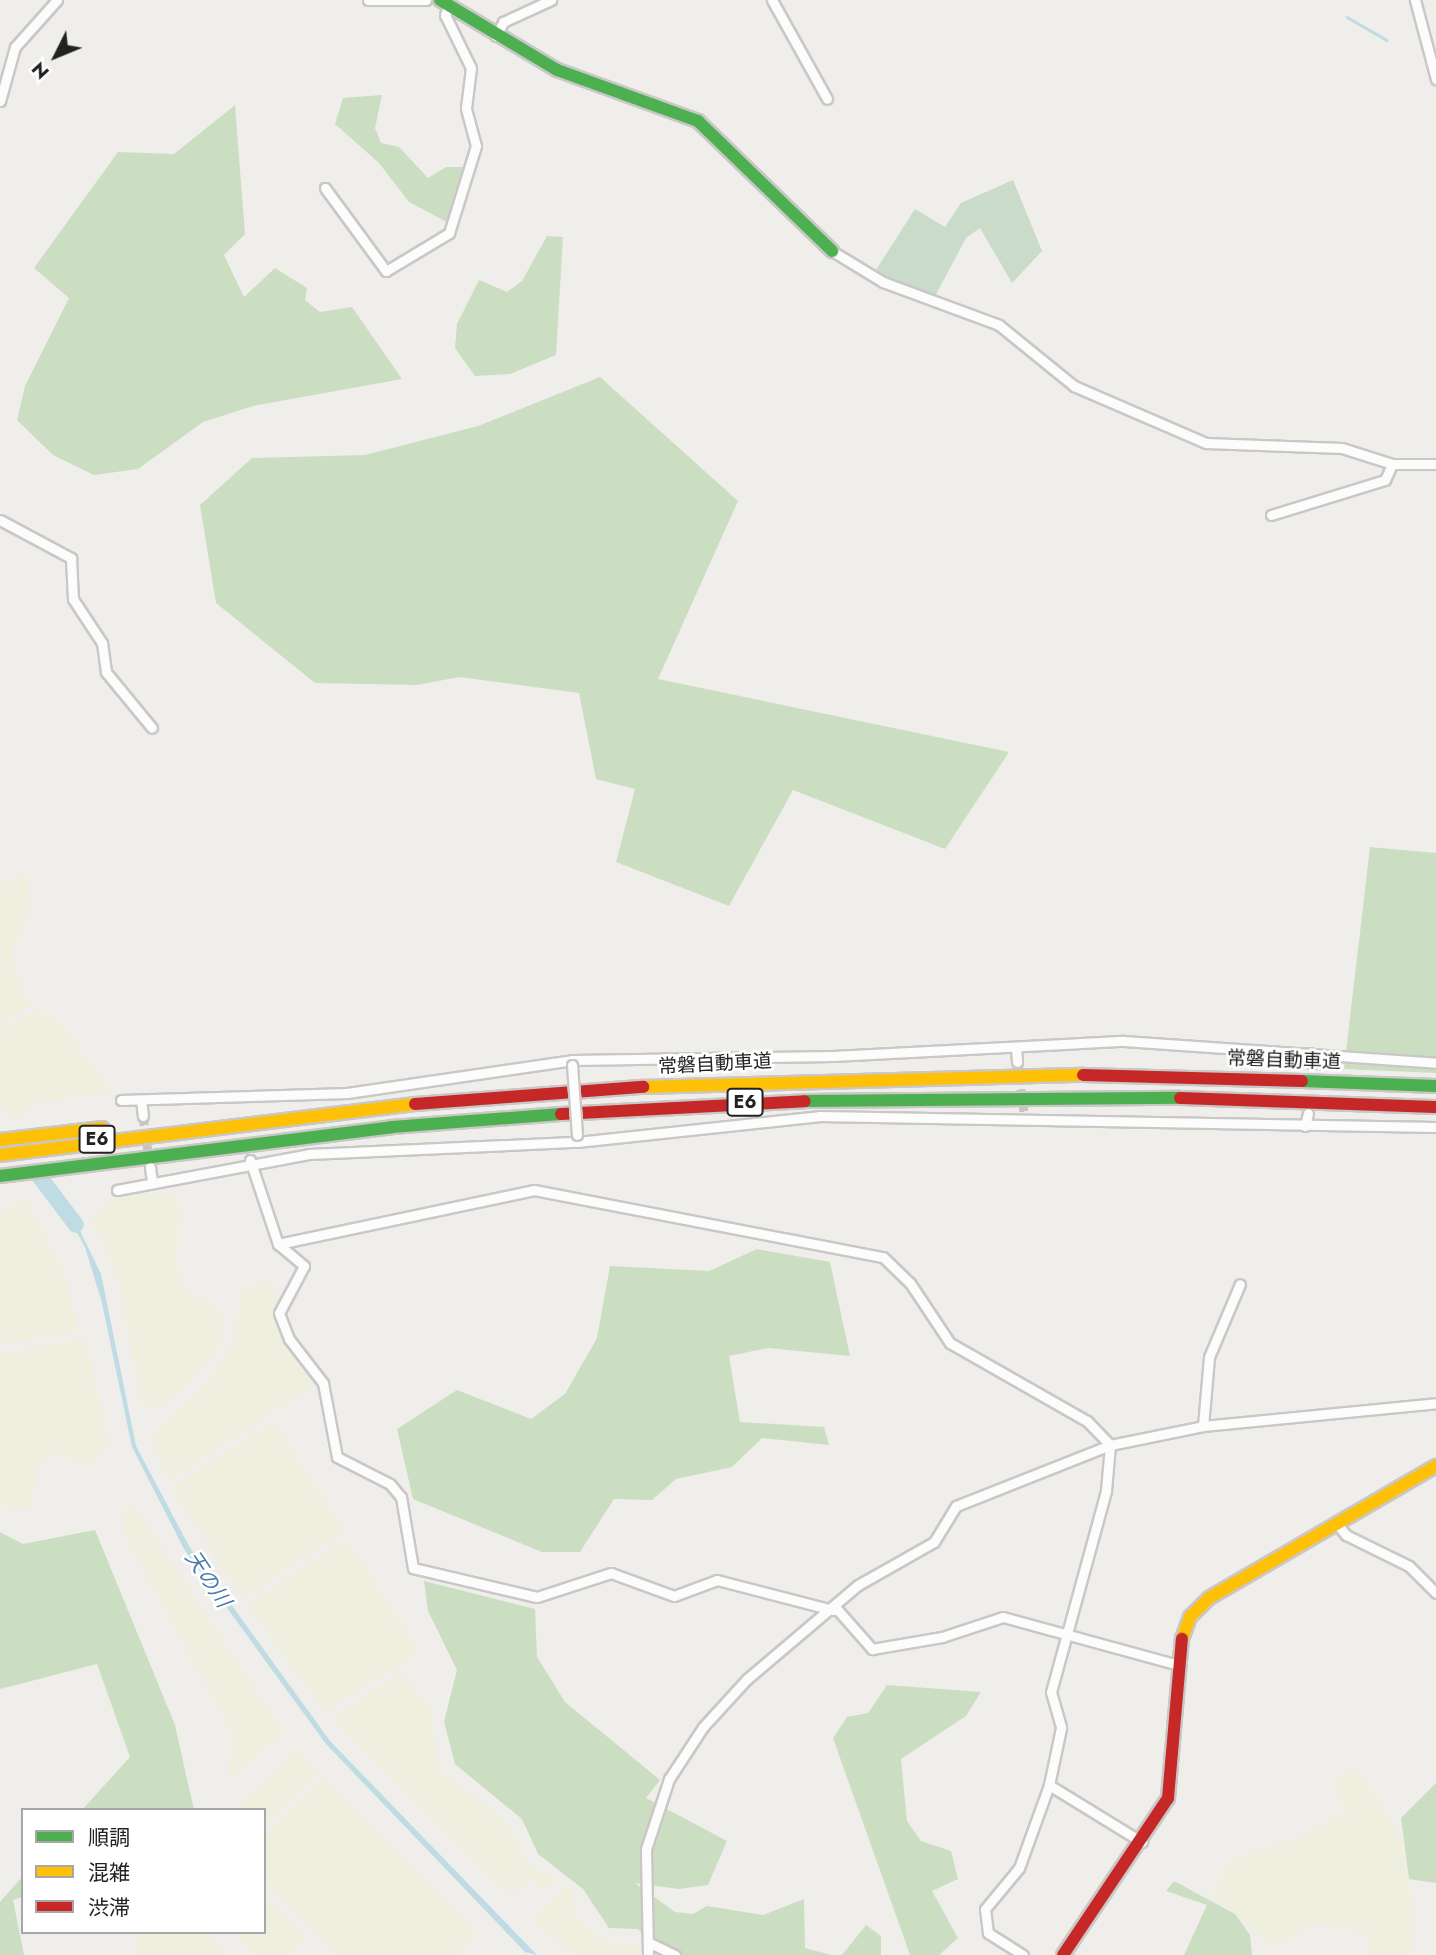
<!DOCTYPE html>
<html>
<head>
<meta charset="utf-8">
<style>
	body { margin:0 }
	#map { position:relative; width:1436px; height:1955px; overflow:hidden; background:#f0eeeb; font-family:Jost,"Noto Sans JP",sans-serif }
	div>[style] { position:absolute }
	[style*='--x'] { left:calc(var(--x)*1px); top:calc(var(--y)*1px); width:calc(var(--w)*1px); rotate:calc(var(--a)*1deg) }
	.farmland>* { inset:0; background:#efefdf }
	.forest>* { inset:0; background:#cbdec1 }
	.cemetery>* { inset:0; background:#cadbca }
	.water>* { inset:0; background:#bfdbe3 }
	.stream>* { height:2.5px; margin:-1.25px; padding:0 1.25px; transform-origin:1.25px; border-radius:1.25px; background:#bfdbe3 }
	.river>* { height:16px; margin:-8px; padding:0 8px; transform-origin:8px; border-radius:8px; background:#bfdbe3 }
	.street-tunnel>* { height:9px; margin-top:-4.5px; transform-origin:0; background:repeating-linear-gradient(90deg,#c7c5c3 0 9px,transparent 0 13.5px) }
	.roads { filter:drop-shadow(2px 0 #c9c8c7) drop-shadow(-2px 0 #c9c8c7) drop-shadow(0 2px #c9c8c7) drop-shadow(0 -2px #c9c8c7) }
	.street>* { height:9px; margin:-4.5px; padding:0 4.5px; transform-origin:4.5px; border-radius:4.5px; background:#fdfcfc }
	.fast>* { height:12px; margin:-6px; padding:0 6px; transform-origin:6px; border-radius:6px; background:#4caf50 }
	.slow>* { height:12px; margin:-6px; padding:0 6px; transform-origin:6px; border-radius:6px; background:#ffc107 }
	.jam>* { height:12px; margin:-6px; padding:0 6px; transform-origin:6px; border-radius:6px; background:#c62828 }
	.bridges { filter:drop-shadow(2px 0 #c9c8c7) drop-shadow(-2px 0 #c9c8c7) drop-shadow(0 2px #c9c8c7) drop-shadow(0 -2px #c9c8c7) }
	.street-bridge>* { height:9px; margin:-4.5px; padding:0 4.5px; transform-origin:4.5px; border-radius:4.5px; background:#fdfcfc }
	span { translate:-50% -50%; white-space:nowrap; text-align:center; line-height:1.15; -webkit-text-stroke:5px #fff; paint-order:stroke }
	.shield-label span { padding:2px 5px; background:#fff; border:2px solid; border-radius:5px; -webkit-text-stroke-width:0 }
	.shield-label { font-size:18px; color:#222; font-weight:700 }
	.street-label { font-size:19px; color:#222 }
	.water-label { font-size:21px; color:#4a7aab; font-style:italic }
	.legend { position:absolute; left:21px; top:1808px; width:245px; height:126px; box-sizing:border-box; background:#fff; border:2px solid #a7a7a7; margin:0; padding:9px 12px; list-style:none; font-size:21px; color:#222 }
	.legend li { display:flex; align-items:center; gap:14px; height:35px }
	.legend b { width:35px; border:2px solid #a7a7a7 }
	.north { position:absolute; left:21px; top:21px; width:70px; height:70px; -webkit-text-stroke:5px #fff; paint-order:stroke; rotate:227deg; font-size:19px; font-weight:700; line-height:28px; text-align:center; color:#222 }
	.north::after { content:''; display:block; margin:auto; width:24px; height:32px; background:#222; clip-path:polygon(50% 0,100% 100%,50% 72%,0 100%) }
</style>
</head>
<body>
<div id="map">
	<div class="farmland">
		<div style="clip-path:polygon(25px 871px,30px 911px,10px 952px,23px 993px,34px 1005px,0 1023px,0 885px)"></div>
		<div style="clip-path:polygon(37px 1010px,62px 1023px,112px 1093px,32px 1103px,16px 1119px,0 1107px,0 1029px)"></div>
		<div style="clip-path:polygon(169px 1190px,179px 1206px,177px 1267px,189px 1294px,215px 1303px,225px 1323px,216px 1351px,190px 1384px,162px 1408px,150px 1409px,141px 1401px,118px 1281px,92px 1218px,110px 1198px)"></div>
		<div style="clip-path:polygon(25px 1197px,66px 1276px,78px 1331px,0 1344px,0 1213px)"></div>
		<div style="clip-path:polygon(267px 1280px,279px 1298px,273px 1313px,291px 1355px,315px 1385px,168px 1482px,150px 1436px,213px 1376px,237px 1335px,239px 1291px)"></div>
		<div style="clip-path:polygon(86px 1339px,110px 1446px,90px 1466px,61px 1454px,37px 1464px,32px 1506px,15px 1510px,0 1502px,0 1353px)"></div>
		<div style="clip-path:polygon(273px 1421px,344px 1531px,243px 1598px,171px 1488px)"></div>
		<div style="clip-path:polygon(131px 1500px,284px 1732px,228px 1782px,231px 1731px,126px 1538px,123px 1520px)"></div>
		<div style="clip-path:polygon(347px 1539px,420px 1652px,325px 1711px,247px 1605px)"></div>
		<div style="clip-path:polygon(401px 1673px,431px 1706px,439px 1770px,507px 1820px,526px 1862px,558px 1880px,542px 1893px,530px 1880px,511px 1895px,332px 1718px)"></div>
		<div style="clip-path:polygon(298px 1748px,318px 1773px,264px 1825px,264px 1810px,234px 1810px)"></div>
		<div style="clip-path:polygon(1357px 1769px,1401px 1835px,1415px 1918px,1411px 1955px,1367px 1955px,1369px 1935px,1319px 1923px,1273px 1946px,1213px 1895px,1229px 1860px,1296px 1838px,1347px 1812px,1331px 1780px)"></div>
		<div style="clip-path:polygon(324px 1776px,476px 1933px,459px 1950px,464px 1955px,339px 1955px,264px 1879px,264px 1835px)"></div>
		<div style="clip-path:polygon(564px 1886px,571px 1889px,577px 1916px,602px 1941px,642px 1946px,640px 1955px,573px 1955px,533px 1919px)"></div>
		<div style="clip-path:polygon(264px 1896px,306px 1938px,292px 1955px,254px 1955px,232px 1932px,264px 1932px)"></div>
		<div style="clip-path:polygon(135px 1932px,205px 1932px,227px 1955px,135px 1955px)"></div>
	</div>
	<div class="forest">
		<div style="clip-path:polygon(382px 95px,375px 128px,381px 143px,399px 147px,428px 178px,446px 167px,472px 167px,458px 228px,409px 202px,379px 163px,335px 124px,343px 98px)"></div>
		<div style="clip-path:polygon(235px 105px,245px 234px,224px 255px,244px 297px,275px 268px,307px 288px,305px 300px,320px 312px,352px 307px,402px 379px,253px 406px,203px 422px,138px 469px,94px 475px,53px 455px,17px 420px,25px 386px,69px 298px,34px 268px,118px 152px,174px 154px)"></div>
		<div style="clip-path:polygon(547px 236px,563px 237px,556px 355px,510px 374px,475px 376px,455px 348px,457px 324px,479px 280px,507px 292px,522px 281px)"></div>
		<div style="clip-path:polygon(600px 377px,738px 501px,658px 679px,1009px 752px,945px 849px,793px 790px,729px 906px,616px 862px,635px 789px,596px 779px,579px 693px,459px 677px,417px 685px,315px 683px,216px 603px,200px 505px,252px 458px,365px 455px,478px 426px)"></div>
		<div style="clip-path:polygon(1370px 847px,1436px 853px,1436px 1073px,1344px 1069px)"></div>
		<div style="clip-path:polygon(757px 1249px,830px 1262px,850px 1356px,768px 1348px,729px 1356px,740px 1422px,824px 1427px,829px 1445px,762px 1438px,732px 1467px,676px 1479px,652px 1500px,614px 1499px,580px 1552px,542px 1552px,413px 1499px,397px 1429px,457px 1390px,531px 1419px,565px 1394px,597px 1338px,610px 1266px,709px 1271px)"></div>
		<div style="clip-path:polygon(95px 1530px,175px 1725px,194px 1810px,82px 1810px,130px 1757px,97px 1664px,0 1689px,0 1532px,23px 1544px)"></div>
		<div style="clip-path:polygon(424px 1581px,535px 1609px,537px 1657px,565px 1702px,660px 1780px,646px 1798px,727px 1841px,708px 1885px,679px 1889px,635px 1883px,675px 1912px,693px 1914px,707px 1906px,763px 1915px,804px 1899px,805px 1948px,831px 1955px,679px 1955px,637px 1929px,609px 1928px,583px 1889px,538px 1854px,522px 1819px,455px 1764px,444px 1722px,457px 1670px,428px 1611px)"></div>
		<div style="clip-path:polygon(887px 1685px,981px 1692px,966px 1716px,901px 1759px,907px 1821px,921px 1841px,951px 1851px,958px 1879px,932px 1891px,958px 1938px,939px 1955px,910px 1955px,833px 1738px,847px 1717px,868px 1713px)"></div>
		<div style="clip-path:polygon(1436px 1783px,1436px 1883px,1409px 1879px,1401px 1818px)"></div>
		<div style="clip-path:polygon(23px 1876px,23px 1897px,13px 1900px,24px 1955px,0 1955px,0 1902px)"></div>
		<div style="clip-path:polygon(1174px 1881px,1235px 1914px,1250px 1935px,1252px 1955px,1184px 1955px,1207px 1905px,1166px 1891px)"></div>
		<div style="clip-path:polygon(866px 1925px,881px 1936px,881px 1955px,842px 1955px)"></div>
	</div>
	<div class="cemetery">
		<div style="clip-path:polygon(1013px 180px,1042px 251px,1012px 283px,980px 228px,966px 238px,933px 300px,874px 273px,915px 209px,945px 227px,961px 203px)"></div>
	</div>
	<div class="water">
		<div style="clip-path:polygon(68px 1206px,101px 1274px,136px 1446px,189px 1546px,330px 1741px,537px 1955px,525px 1952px,326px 1744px,184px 1549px,132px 1447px,102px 1303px,85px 1247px,63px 1208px)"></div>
	</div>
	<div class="stream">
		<div style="--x:1347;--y:17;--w:46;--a:29.9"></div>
	</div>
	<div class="river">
		<div style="--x:39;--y:1176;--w:61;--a:52.9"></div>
	</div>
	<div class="street-tunnel">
		<div style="--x:1017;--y:1062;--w:50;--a:82"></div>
		<div style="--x:143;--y:1116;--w:43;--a:82.1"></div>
	</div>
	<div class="roads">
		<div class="street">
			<div style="--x:368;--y:0;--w:58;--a:0"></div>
			<div style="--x:772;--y:0;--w:113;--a:60.9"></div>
			<div style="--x:1415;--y:0;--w:82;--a:75.1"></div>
			<div style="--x:496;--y:36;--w:16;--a:-63"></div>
			<div style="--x:503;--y:22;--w:53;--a:-24.6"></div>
			<div style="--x:0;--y:101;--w:56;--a:-74.5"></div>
			<div style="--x:15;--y:47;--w:63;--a:-48.2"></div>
			<div style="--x:325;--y:188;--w:103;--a:53.7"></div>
			<div style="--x:386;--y:271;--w:74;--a:-31.1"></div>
			<div style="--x:449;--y:233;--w:91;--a:-72.8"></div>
			<div style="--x:476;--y:146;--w:39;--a:-105"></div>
			<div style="--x:466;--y:108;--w:40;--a:-82.9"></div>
			<div style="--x:471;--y:68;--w:59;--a:-116.1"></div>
			<div style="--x:445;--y:15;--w:9;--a:-69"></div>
			<div style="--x:832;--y:251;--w:60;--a:31.3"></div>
			<div style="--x:883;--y:282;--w:124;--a:20.3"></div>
			<div style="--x:999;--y:325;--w:97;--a:39.1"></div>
			<div style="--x:1074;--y:386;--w:144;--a:23.4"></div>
			<div style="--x:1206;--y:443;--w:136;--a:2.1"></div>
			<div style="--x:1342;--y:448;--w:52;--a:17.7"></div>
			<div style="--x:1392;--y:464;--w:44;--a:0"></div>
			<div style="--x:1271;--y:515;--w:119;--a:-17.1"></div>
			<div style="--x:1385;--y:480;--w:17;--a:-66"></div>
			<div style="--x:0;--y:520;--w:81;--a:28.2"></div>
			<div style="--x:71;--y:558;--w:41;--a:87.2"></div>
			<div style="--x:73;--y:599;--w:53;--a:56.6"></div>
			<div style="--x:102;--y:643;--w:29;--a:82"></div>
			<div style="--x:106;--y:672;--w:72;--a:50.6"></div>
			<div style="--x:1016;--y:1047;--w:15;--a:86"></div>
			<div style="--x:1310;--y:1053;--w:11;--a:80"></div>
			<div style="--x:121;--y:1100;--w:226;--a:-1.8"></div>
			<div style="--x:347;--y:1093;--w:227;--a:-8.3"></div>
			<div style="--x:572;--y:1060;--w:261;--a:-0.9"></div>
			<div style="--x:833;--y:1056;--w:291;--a:-3"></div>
			<div style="--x:1124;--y:1041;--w:313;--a:4"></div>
			<div style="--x:141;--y:1100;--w:16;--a:83"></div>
			<div style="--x:1305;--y:1126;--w:13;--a:-77"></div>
			<div style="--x:250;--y:1160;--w:89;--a:71.6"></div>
			<div style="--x:278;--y:1244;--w:34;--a:40"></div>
			<div style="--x:304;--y:1266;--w:53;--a:118"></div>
			<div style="--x:279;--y:1313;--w:28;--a:69"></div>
			<div style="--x:289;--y:1339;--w:56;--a:52.3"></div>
			<div style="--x:323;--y:1383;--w:75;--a:79.3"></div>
			<div style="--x:337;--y:1457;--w:59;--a:27"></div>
			<div style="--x:390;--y:1484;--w:17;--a:50"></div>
			<div style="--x:401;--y:1497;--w:72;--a:80.4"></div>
			<div style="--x:413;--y:1568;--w:127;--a:13.2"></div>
			<div style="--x:537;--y:1597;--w:78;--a:-18"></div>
			<div style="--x:611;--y:1573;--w:67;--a:20.1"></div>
			<div style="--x:674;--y:1596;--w:46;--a:-20.4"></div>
			<div style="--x:717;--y:1580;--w:120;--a:14.5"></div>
			<div style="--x:150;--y:1167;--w:15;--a:82"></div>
			<div style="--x:117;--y:1190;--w:195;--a:-10.6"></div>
			<div style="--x:309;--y:1154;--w:268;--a:-2.6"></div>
			<div style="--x:577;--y:1142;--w:243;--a:-6.1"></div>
			<div style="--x:819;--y:1116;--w:617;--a:1.02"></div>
			<div style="--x:278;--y:1244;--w:262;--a:-11.9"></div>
			<div style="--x:534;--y:1190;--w:355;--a:10.9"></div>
			<div style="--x:883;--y:1257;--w:37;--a:44"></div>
			<div style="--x:910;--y:1283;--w:72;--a:56.3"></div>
			<div style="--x:950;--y:1343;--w:158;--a:29.7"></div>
			<div style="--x:1087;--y:1421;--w:33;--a:46"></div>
			<div style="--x:1110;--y:1445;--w:46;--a:95"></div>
			<div style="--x:1106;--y:1491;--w:208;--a:105.3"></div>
			<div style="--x:1051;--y:1692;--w:37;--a:74"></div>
			<div style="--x:1061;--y:1728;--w:58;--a:101.9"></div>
			<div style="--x:1049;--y:1785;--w:109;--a:31.5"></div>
			<div style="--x:1203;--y:1426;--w:69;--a:-85"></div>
			<div style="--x:1209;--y:1357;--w:79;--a:-67"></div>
			<div style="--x:1336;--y:1523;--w:16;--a:50"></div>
			<div style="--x:1346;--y:1535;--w:70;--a:26.2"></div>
			<div style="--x:1409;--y:1566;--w:38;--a:45"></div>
			<div style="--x:836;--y:1608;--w:55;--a:48.7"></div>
			<div style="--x:872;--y:1649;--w:71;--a:-9.7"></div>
			<div style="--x:942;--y:1637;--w:64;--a:-18.2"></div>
			<div style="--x:1003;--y:1617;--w:181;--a:15.3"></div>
			<div style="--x:650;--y:1943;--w:28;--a:26"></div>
			<div style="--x:648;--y:1955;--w:106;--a:-91.1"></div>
			<div style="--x:646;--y:1849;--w:74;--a:-71.8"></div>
			<div style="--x:669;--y:1779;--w:62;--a:-56.8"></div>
			<div style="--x:703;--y:1727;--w:65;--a:-47.5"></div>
			<div style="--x:747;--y:1679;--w:145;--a:-40.3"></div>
			<div style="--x:858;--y:1585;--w:87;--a:-29.5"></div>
			<div style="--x:934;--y:1542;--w:42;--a:-58.6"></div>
			<div style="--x:956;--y:1506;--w:166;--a:-21.6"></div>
			<div style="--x:1110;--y:1445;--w:95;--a:-11.5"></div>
			<div style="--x:1203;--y:1426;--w:234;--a:-5.6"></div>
			<div style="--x:1023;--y:1955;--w:41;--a:-147.8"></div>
			<div style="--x:988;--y:1933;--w:24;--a:-97"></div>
			<div style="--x:985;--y:1909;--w:53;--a:-50.3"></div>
			<div style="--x:1019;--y:1868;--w:88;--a:-70.1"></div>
		</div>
		<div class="fast">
			<div style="--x:440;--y:0;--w:136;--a:30.9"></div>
			<div style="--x:557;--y:70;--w:150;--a:19.9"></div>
			<div style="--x:698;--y:121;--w:187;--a:44.1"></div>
			<div style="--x:1302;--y:1081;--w:134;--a:2.1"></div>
			<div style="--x:805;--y:1101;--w:375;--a:-0.5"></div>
			<div style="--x:0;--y:1176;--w:395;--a:-7.1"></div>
			<div style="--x:392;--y:1127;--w:169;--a:-4.4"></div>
		</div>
		<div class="slow">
			<div style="--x:643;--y:1087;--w:440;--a:-1.6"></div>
			<div style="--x:0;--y:1140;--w:103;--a:-6.7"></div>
			<div style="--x:0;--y:1155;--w:418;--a:-7"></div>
			<div style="--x:1182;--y:1639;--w:23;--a:-70"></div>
			<div style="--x:1190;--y:1617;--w:27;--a:-45"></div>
			<div style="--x:1209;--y:1598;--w:263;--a:-30.2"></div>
		</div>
		<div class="jam">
			<div style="--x:1083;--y:1075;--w:219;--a:1.6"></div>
			<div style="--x:1180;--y:1098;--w:256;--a:2"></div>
			<div style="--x:415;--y:1104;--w:229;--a:-4.3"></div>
			<div style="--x:561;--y:1114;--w:244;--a:-3"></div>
			<div style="--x:1063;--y:1955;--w:189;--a:-56.2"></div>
			<div style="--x:1168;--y:1798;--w:160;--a:-85"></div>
		</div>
	</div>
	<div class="bridges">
		<div class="street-bridge">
			<div style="--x:572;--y:1065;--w:70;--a:85.9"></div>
		</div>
	</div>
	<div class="shield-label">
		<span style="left:745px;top:1102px">E6</span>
		<span style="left:97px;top:1139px">E6</span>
	</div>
	<div class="street-label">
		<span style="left:1284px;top:1060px;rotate:2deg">常磐自動車道</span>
		<span style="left:715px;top:1064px;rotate:-3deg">常磐自動車道</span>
	</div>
	<div class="water-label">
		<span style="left:208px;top:1579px;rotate:56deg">天の川</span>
	</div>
	<ul class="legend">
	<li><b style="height:9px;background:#4caf50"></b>順調</li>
	<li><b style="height:9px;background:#ffc107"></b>混雑</li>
	<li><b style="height:9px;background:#c62828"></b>渋滞</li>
	</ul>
	<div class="north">N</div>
</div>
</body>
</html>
